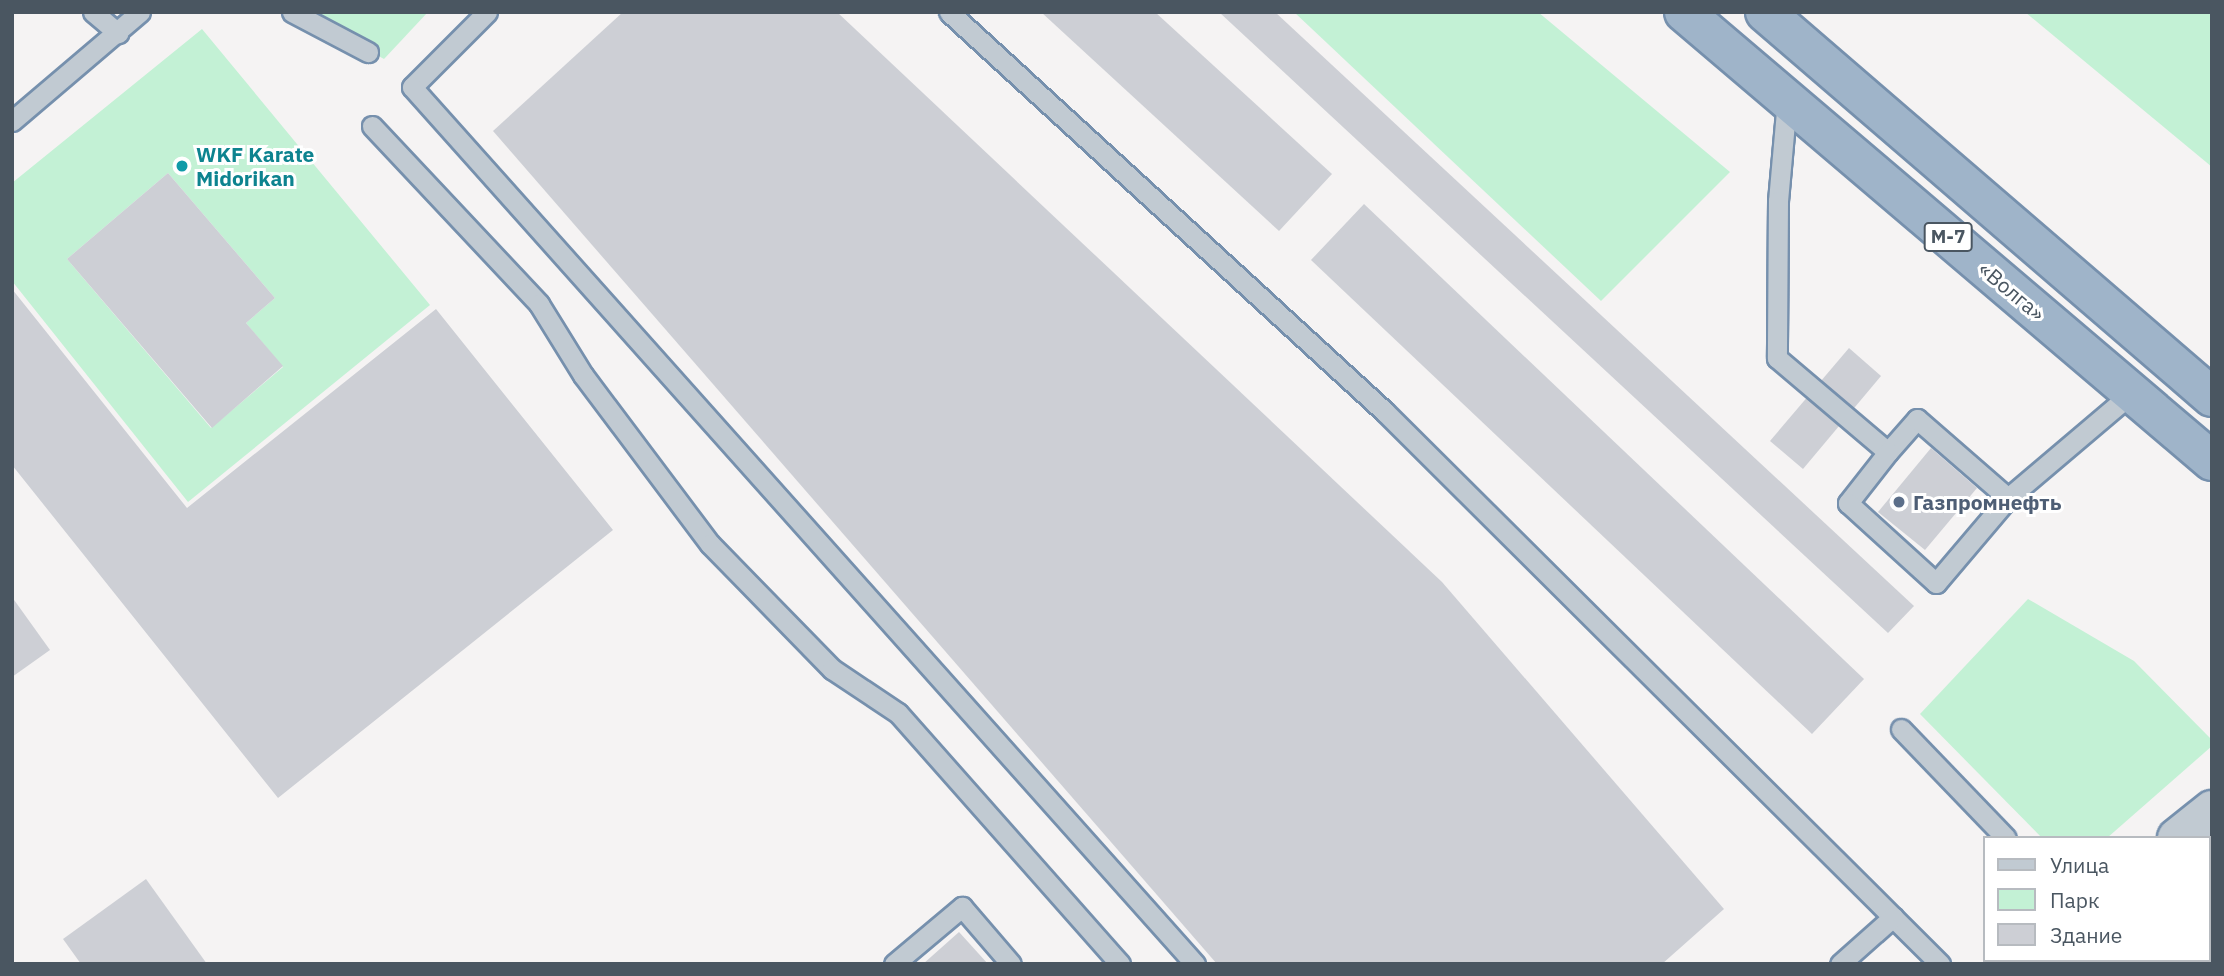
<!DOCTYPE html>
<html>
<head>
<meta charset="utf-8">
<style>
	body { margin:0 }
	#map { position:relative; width:2224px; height:976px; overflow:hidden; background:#f5f3f3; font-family:"IBM Plex Sans",sans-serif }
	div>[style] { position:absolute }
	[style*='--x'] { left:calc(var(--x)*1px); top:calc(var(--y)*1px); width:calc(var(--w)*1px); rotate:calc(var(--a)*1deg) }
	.green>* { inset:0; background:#c3f1d5 }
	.building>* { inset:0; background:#cdcfd5 }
	.roads { filter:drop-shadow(2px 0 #7690ad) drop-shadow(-2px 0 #7690ad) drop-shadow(0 2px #7690ad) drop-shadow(0 -2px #7690ad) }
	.service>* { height:19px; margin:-9.5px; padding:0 9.5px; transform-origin:9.5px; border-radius:9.5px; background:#c1cad2 }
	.minor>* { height:38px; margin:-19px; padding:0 19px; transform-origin:19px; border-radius:19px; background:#c1cad2 }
	.trunk>* { height:38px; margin:-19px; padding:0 19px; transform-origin:19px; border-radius:19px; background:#9fb4c9 }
	.dots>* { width:19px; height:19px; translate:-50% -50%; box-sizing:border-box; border:4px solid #fff; border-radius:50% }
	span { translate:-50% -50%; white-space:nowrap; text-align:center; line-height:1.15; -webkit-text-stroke:6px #fff; paint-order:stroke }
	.shield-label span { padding:2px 5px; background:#fff; border:2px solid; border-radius:5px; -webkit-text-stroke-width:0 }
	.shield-label { font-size:19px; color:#4a5661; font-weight:700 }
	.culture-label { font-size:21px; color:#0d838f; font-weight:700 }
	.left { translate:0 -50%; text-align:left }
	.street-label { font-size:21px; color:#4a5661 }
	.service-label { font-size:21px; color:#4e5e75; font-weight:700 }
	.frame { position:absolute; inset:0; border:14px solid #4a5661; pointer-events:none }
	.legend { position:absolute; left:1983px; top:836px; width:228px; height:126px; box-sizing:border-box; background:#fff; border:2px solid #b7bbc0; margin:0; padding:9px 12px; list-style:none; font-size:21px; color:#4a5661 }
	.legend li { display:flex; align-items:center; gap:14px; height:35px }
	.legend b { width:35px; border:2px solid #b7bbc0 }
</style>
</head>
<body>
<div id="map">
	<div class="green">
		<div style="clip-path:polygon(300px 12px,428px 12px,384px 59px)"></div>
		<div style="clip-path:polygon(1294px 12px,1538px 12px,1730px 172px,1601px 301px)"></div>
		<div style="clip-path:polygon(2025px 12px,2212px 12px,2212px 167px)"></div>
		<div style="clip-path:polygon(evenodd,202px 29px,430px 305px,188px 502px,12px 281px,12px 183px,202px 29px,168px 173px,275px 298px,246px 323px,283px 367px,211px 428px,67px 259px,168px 173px)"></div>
		<div style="clip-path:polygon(2028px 599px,2134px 661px,2212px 740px,2212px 746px,2107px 838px,2042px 838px,1920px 714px)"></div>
		<div style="clip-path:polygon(2212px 842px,2212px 964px,2061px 964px,2065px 960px,2208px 960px,2208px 845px)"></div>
	</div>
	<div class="building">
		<div style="clip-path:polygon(623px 12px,837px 12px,1442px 582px,1724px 909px,1662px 964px,1217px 964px,493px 131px)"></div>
		<div style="clip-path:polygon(1041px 12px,1155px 12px,1332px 174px,1279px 231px)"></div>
		<div style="clip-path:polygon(1219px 12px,1275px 12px,1914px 606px,1888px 633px)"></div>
		<div style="clip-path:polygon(168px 173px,275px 298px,246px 323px,283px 366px,212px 428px,67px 259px)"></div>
		<div style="clip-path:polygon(1364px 204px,1864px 679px,1812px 734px,1311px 260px)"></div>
		<div style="clip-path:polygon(12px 289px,187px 508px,436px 309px,613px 530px,278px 798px,12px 465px)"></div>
		<div style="clip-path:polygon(1849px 348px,1881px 376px,1803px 469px,1770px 441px)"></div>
		<div style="clip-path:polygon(1931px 448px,1977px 488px,1925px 550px,1878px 512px)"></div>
		<div style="clip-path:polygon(12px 597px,50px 650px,12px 677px)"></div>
		<div style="clip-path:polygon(146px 879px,207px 964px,81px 964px,63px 939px)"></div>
		<div style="clip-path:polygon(959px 932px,988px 964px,923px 964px)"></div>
	</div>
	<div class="roads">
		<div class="service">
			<div style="--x:93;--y:12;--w:33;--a:40"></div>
			<div style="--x:292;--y:12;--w:86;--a:27.8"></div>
			<div style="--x:487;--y:12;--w:106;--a:135"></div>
			<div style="--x:412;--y:87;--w:1176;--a:48.24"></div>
			<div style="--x:949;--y:12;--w:592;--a:42.53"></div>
			<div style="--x:1385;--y:412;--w:783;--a:44.84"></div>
			<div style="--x:1787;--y:100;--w:101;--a:95.1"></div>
			<div style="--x:1778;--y:201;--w:157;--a:90.4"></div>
			<div style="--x:1777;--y:358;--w:145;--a:40.3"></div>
			<div style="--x:1888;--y:452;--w:44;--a:-48.7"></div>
			<div style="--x:1917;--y:419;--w:121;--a:41"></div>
			<div style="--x:2008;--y:498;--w:162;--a:-40.3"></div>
			<div style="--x:12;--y:121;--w:168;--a:-40.4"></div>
			<div style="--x:372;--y:126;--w:244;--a:46.8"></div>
			<div style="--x:539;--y:304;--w:84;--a:58.2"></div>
			<div style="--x:583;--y:375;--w:211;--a:53.1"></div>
			<div style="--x:710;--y:544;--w:175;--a:45.7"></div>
			<div style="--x:832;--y:669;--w:79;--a:33.7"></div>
			<div style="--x:898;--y:713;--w:335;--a:48.5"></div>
			<div style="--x:1888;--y:452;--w:65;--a:128.1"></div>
			<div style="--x:1848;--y:503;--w:119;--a:42.3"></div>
			<div style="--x:1936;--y:583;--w:111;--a:-49.7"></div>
			<div style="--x:1901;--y:729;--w:151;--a:46.1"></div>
			<div style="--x:894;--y:964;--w:89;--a:-40"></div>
			<div style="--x:962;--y:907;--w:75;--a:49.3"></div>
			<div style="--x:1840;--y:964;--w:71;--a:-41.6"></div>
		</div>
		<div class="minor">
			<div style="--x:2177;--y:838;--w:45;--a:-38.7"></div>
			<div style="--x:2019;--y:964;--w:6;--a:-39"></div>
		</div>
		<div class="trunk">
			<div style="--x:1684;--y:12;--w:693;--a:40.38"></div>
			<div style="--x:1765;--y:12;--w:590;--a:40.74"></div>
		</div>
	</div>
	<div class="dots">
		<div style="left:182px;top:166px;background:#0f9aa8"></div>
		<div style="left:1899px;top:502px;background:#5c6f8a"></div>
	</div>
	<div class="shield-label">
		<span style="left:1948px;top:237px">М-7</span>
	</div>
	<div class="culture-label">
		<span class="left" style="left:196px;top:166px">WKF Karate<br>Midorikan</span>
	</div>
	<div class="street-label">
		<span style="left:2012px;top:291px;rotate:40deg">«Волга»</span>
	</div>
	<div class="service-label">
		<span class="left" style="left:1913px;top:502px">Газпромнефть</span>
	</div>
	<div class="frame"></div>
	<ul class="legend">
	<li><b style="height:9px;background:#c1cad2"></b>Улица</li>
	<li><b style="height:19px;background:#c3f1d5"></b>Парк</li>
	<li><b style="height:19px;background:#cdcfd5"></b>Здание</li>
	</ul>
</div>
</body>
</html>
